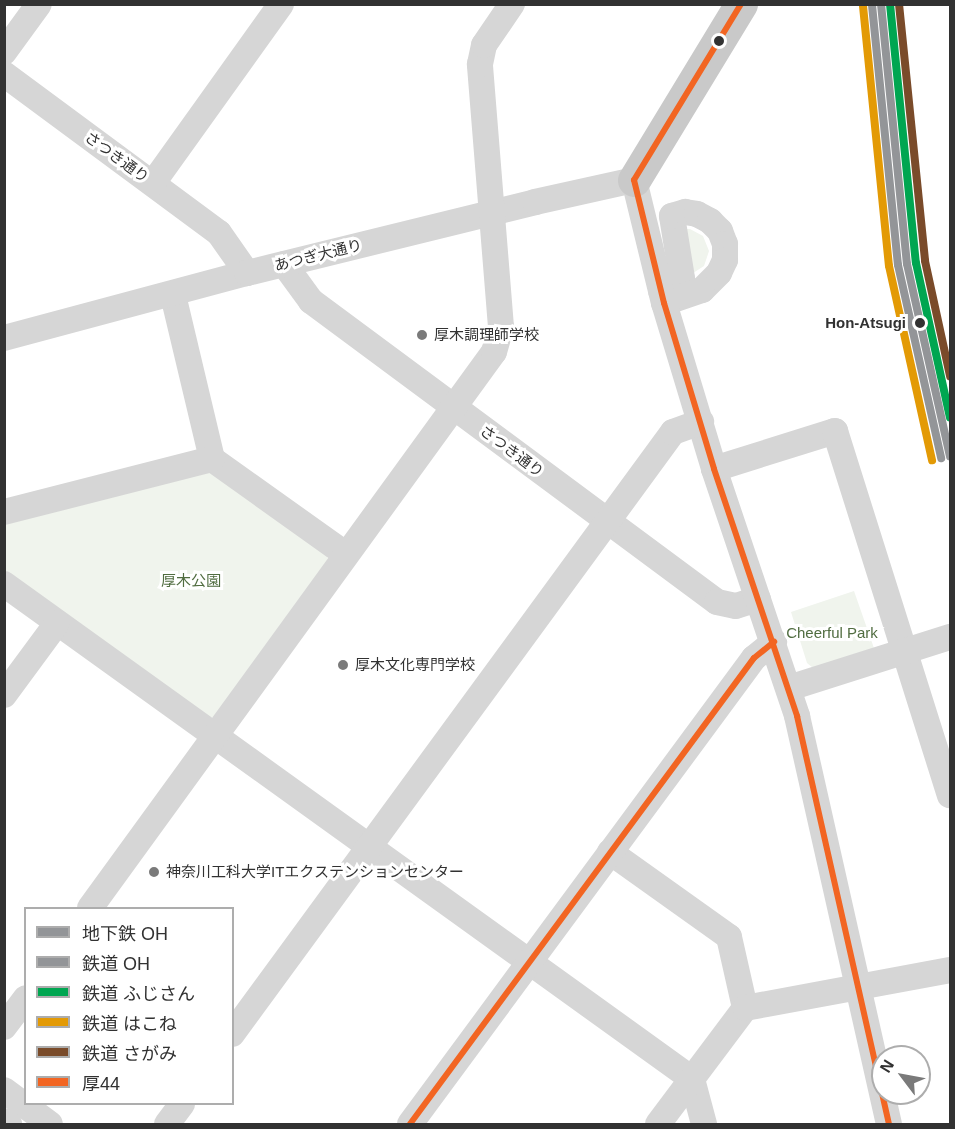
<!DOCTYPE html>
<html>
<head>
<meta charset="utf-8">
<style>
	body { margin:0 }
	#map { position:relative; width:955px; height:1129px; overflow:hidden; background:#fff; font-family:Helvetica,"Noto Sans JP",sans-serif }
	div>[style] { position:absolute }
	[style*='--x'] { left:calc(var(--x)*1px); top:calc(var(--y)*1px); width:calc(var(--w)*1px); rotate:calc(var(--a)*1deg) }
	.green>* { inset:0; background:#f0f4ed }
	.minor>* { height:26px; margin:-13px; padding:0 13px; transform-origin:13px; border-radius:13px; background:#d6d6d6 }
	.major>* { height:33px; margin:-16.5px; padding:0 16.5px; transform-origin:16.5px; border-radius:16.5px; background:#c9c9c9 }
	.bus-1>* { height:6px; margin:-3px; padding:0 3px; transform-origin:3px; border-radius:3px; background:#f26522 }
	.rail-1>* { height:8px; margin:-4px; padding:0 4px; transform-origin:4px; border-radius:4px; background:#939598 }
	.rail-2>* { height:8px; margin:-4px; padding:0 4px; transform-origin:4px; border-radius:4px; background:#00a651 }
	.rail-3>* { height:8px; margin:-4px; padding:0 4px; transform-origin:4px; border-radius:4px; background:#e39a05 }
	.rail-4>* { height:8px; margin:-4px; padding:0 4px; transform-origin:4px; border-radius:4px; background:#7a4b2a }
	.metro-1>* { height:8px; margin:-4px; padding:0 4px; transform-origin:4px; border-radius:4px; background:#939598 }
	.dots>* { width:16px; height:16px; translate:-50% -50%; box-sizing:border-box; border:3px solid #fff; border-radius:50% }
	span { translate:-50% -50%; white-space:nowrap; text-align:center; line-height:1.15; -webkit-text-stroke:6px #fff; paint-order:stroke }
	.street-label { font-size:15px; color:#323232 }
	.stop-label { font-size:15px; color:#323232; font-weight:700 }
	.right { translate:-100% -50%; text-align:right }
	.poi-label { font-size:15px; color:#323232 }
	.left { translate:0 -50%; text-align:left }
	.park-label { font-size:15px; color:#516d41 }
	.frame { position:absolute; inset:0; border:6px solid #323232; pointer-events:none }
	.legend { position:absolute; left:24px; top:907px; width:210px; height:198px; box-sizing:border-box; background:#fff; border:2px solid #adadad; margin:0; padding:8px 10px; list-style:none; font-size:18px; color:#323232 }
	.legend li { display:flex; align-items:center; gap:12px; height:30px }
	.legend b { width:30px; border:2px solid #adadad }
	.north { position:absolute; left:871px; top:1045px; width:60px; height:60px; box-sizing:border-box; background:#fff; border:2px solid #adadad; border-radius:50%; rotate:302deg; font-size:16px; font-weight:700; line-height:24px; text-align:center; color:#323232 }
	.north::after { content:''; display:block; margin:auto; width:21px; height:27px; background:#7a7a7a; clip-path:polygon(50% 0,100% 100%,50% 72%,0 100%) }
</style>
</head>
<body>
<div id="map">
	<div class="green">
		<div style="clip-path:polygon(683px 229px,690px 229px,703px 236px,709px 251px,704px 266px,690px 275px)"></div>
		<div style="clip-path:polygon(211px 471px,327px 556px,329px 562px,216px 717px,208px 718px,5px 571px,5px 522px)"></div>
		<div style="clip-path:polygon(854px 591px,876px 654px,819px 673px,807px 663px,791px 612px)"></div>
	</div>
	<div class="minor">
		<div style="--x:4;--y:52;--w:59;--a:-53.9"></div>
		<div style="--x:4;--y:74;--w:267;--a:36.5"></div>
		<div style="--x:219;--y:233;--w:49;--a:55"></div>
		<div style="--x:153;--y:183;--w:220;--a:-54.4"></div>
		<div style="--x:284;--y:264;--w:46;--a:53.9"></div>
		<div style="--x:311;--y:301;--w:505;--a:36.55"></div>
		<div style="--x:717;--y:602;--w:19;--a:12"></div>
		<div style="--x:736;--y:606;--w:23;--a:-18"></div>
		<div style="--x:661;--y:291;--w:17;--a:-17"></div>
		<div style="--x:677;--y:286;--w:9;--a:-58"></div>
		<div style="--x:682;--y:278;--w:63;--a:-99.2"></div>
		<div style="--x:672;--y:216;--w:14;--a:-17"></div>
		<div style="--x:685;--y:212;--w:12;--a:9"></div>
		<div style="--x:697;--y:214;--w:15;--a:28"></div>
		<div style="--x:710;--y:221;--w:14;--a:45"></div>
		<div style="--x:720;--y:231;--w:14;--a:69"></div>
		<div style="--x:725;--y:244;--w:16;--a:90"></div>
		<div style="--x:725;--y:260;--w:14;--a:115"></div>
		<div style="--x:719;--y:273;--w:24;--a:135"></div>
		<div style="--x:702;--y:290;--w:40;--a:161.1"></div>
		<div style="--x:173;--y:295;--w:169;--a:76.6"></div>
		<div style="--x:212;--y:459;--w:163;--a:35.5"></div>
		<div style="--x:4;--y:338;--w:252;--a:-15"></div>
		<div style="--x:247;--y:273;--w:297;--a:-13.8"></div>
		<div style="--x:535;--y:202;--w:101;--a:-12.5"></div>
		<div style="--x:634;--y:180;--w:127;--a:76.3"></div>
		<div style="--x:664;--y:303;--w:173;--a:73.2"></div>
		<div style="--x:714;--y:469;--w:261;--a:71.4"></div>
		<div style="--x:797;--y:716;--w:418;--a:77.3"></div>
		<div style="--x:714;--y:469;--w:127;--a:-17.4"></div>
		<div style="--x:835;--y:431;--w:382;--a:72.5"></div>
		<div style="--x:4;--y:512;--w:215;--a:-14.3"></div>
		<div style="--x:4;--y:584;--w:848;--a:35.73"></div>
		<div style="--x:692;--y:1079;--w:47;--a:75.1"></div>
		<div style="--x:789;--y:688;--w:169;--a:-17.6"></div>
		<div style="--x:4;--y:695;--w:89;--a:-53.6"></div>
		<div style="--x:610;--y:852;--w:146;--a:35.5"></div>
		<div style="--x:729;--y:937;--w:73;--a:77.3"></div>
		<div style="--x:90;--y:908;--w:687;--a:-54"></div>
		<div style="--x:494;--y:352;--w:26;--a:-74"></div>
		<div style="--x:501;--y:327;--w:264;--a:-94.6"></div>
		<div style="--x:480;--y:64;--w:19;--a:-78"></div>
		<div style="--x:484;--y:45;--w:50;--a:-55.7"></div>
		<div style="--x:4;--y:1027;--w:36;--a:-53"></div>
		<div style="--x:232;--y:1034;--w:746;--a:-53.78"></div>
		<div style="--x:673;--y:432;--w:30;--a:-20"></div>
		<div style="--x:4;--y:1090;--w:57;--a:36.5"></div>
		<div style="--x:4;--y:1121;--w:6;--a:31"></div>
		<div style="--x:167;--y:1124;--w:25;--a:-53"></div>
		<div style="--x:410;--y:1124;--w:579;--a:-53.57"></div>
		<div style="--x:754;--y:658;--w:26;--a:-39"></div>
		<div style="--x:658;--y:1124;--w:145;--a:-53.1"></div>
		<div style="--x:745;--y:1008;--w:208;--a:-10.5"></div>
	</div>
	<div class="major">
		<div style="--x:634;--y:180;--w:206;--a:-58.7"></div>
	</div>
	<div class="bus-1">
		<div style="--x:741;--y:4;--w:206;--a:121.3"></div>
		<div style="--x:634;--y:180;--w:127;--a:76.3"></div>
		<div style="--x:664;--y:303;--w:173;--a:73.2"></div>
		<div style="--x:714;--y:469;--w:261;--a:71.4"></div>
		<div style="--x:797;--y:716;--w:418;--a:77.3"></div>
		<div style="--x:410;--y:1124;--w:579;--a:-53.57"></div>
		<div style="--x:754;--y:658;--w:26;--a:-39"></div>
	</div>
	<div class="rail-1">
		<div style="--x:872;--y:5;--w:261;--a:84.3"></div>
		<div style="--x:898;--y:265;--w:198;--a:77.4"></div>
	</div>
	<div class="rail-2">
		<div style="--x:890;--y:4;--w:260;--a:84.3"></div>
		<div style="--x:916;--y:263;--w:158;--a:77.6"></div>
	</div>
	<div class="rail-3">
		<div style="--x:863;--y:6;--w:261;--a:84.3"></div>
		<div style="--x:889;--y:266;--w:199;--a:77.5"></div>
	</div>
	<div class="rail-4">
		<div style="--x:899;--y:4;--w:258;--a:84.2"></div>
		<div style="--x:925;--y:261;--w:118;--a:77.7"></div>
	</div>
	<div class="metro-1">
		<div style="--x:881;--y:4;--w:261;--a:84.3"></div>
		<div style="--x:907;--y:264;--w:197;--a:77.4"></div>
	</div>
	<div class="dots">
		<div style="left:719px;top:41px;background:#323232"></div>
		<div style="left:920px;top:323px;background:#323232"></div>
		<div style="left:422px;top:335px;background:#7a7a7a"></div>
		<div style="left:343px;top:665px;background:#7a7a7a"></div>
		<div style="left:154px;top:872px;background:#7a7a7a"></div>
	</div>
	<div class="street-label">
		<span style="left:117px;top:157px;rotate:36deg">さつき通り</span>
		<span style="left:318px;top:255px;rotate:-14deg">あつぎ大通り</span>
		<span style="left:512px;top:451px;rotate:37deg">さつき通り</span>
	</div>
	<div class="stop-label">
		<span class="right" style="left:906px;top:323px">Hon-Atsugi</span>
	</div>
	<div class="poi-label">
		<span class="left" style="left:434px;top:335px">厚木調理師学校</span>
		<span class="left" style="left:355px;top:665px">厚木文化専門学校</span>
		<span class="left" style="left:166px;top:872px">神奈川工科大学ITエクステンションセンター</span>
	</div>
	<div class="park-label">
		<span style="left:191px;top:581px">厚木公園</span>
		<span style="left:832px;top:633px">Cheerful Park</span>
	</div>
	<div class="frame"></div>
	<ul class="legend">
	<li><b style="height:8px;background:#939598"></b>地下鉄 OH</li>
	<li><b style="height:8px;background:#939598"></b>鉄道 OH</li>
	<li><b style="height:8px;background:#00a651"></b>鉄道 ふじさん</li>
	<li><b style="height:8px;background:#e39a05"></b>鉄道 はこね</li>
	<li><b style="height:8px;background:#7a4b2a"></b>鉄道 さがみ</li>
	<li><b style="height:8px;background:#f26522"></b>厚44</li>
	</ul>
	<div class="north">N</div>
</div>
</body>
</html>
